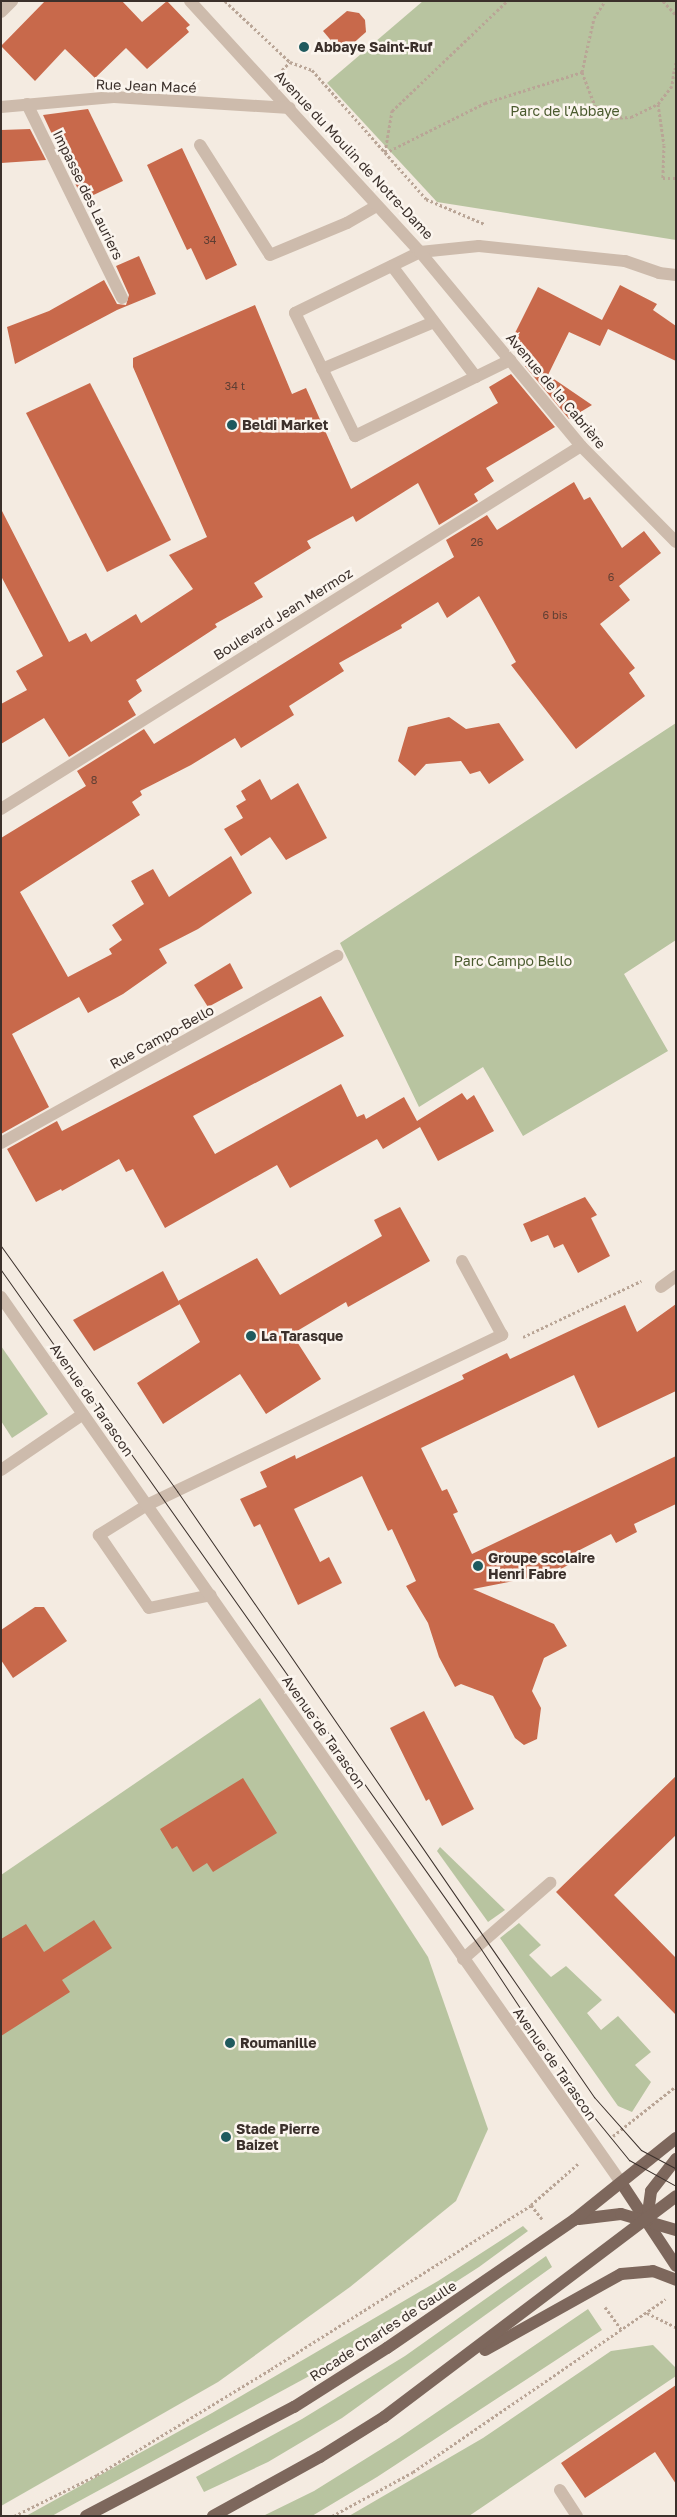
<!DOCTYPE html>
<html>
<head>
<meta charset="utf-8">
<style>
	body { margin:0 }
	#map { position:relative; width:677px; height:2517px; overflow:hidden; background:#f4ebe1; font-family:"Golos Text",sans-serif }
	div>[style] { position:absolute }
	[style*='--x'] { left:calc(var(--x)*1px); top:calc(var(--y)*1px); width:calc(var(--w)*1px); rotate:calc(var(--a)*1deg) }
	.green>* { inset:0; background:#b8c4a0 }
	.building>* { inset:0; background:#c8694b }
	.path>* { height:3px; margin-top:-1.5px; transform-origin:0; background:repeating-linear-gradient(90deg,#b9a596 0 2.5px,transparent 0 5px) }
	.service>* { height:12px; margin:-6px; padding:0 6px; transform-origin:6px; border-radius:6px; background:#cdbbac }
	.minor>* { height:12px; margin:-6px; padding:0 6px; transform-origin:6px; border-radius:6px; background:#cdbbac }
	.tertiary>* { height:12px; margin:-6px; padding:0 6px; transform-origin:6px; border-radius:6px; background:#cdbbac }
	.primary>* { height:12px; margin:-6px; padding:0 6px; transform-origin:6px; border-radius:6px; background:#7d675c }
	.tram>* { height:1px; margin:-0.5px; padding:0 0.5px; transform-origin:0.5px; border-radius:0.5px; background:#3b302b }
	.dots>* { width:14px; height:14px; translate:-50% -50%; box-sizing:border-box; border:2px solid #fbf5ee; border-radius:50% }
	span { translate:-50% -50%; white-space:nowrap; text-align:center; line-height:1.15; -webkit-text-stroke:5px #fbf5ee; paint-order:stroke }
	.number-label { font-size:11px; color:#5e3e33 }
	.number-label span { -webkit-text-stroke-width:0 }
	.poi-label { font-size:14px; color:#3b302b; font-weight:700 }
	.left { translate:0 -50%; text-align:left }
	.street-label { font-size:14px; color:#3b302b }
	.park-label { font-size:14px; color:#4a5a2e }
	.frame { position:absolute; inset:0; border:2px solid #3b302b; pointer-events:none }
</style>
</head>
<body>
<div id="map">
	<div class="green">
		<div style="clip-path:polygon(423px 1px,676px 1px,676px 240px,437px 202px,327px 83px)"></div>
		<div style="clip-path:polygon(676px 723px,676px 940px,624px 974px,668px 1051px,523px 1136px,483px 1067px,419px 1107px,340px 943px)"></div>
		<div style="clip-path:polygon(1px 1346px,48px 1414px,12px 1438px,1px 1421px)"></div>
		<div style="clip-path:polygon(260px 1698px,428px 1957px,488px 2129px,456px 2201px,350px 2287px,218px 2382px,1px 2506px,1px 1875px)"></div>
		<div style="clip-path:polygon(440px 1847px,505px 1910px,488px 1922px,437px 1851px)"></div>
		<div style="clip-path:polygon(519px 1923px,541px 1945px,529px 1955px,551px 1977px,566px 1966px,602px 2000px,587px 2013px,601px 2030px,618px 2016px,651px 2052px,635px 2065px,651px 2082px,632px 2112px,618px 2106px,500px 1938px)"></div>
		<div style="clip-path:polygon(523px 2226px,528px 2231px,479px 2267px,313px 2374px,59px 2512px,52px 2516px,26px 2516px,212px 2413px,438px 2281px)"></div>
		<div style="clip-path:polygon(546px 2256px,552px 2267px,342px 2418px,268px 2462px,204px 2492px,196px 2477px,302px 2419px,405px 2356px)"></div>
		<div style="clip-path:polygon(588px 2309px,602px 2330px,377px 2477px,312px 2516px,263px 2516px,314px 2491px,399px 2438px)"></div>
		<div style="clip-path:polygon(653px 2345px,676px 2368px,676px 2376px,469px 2516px,349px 2516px,483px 2438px,611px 2351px)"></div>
	</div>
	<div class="building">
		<div style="clip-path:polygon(45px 1px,122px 1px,142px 22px,167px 1px,190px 25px,186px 28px,189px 32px,147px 69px,126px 48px,95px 78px,65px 49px,35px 81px,1px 46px)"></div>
		<div style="clip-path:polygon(347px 11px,359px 13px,365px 20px,366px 32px,349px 47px,334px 44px,323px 31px)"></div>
		<div style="clip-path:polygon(88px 109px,123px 181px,83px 200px,43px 115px)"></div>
		<div style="clip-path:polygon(30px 129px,46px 160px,1px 163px,1px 130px)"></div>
		<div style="clip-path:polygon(182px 148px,237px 265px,206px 280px,191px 248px,187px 250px,147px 165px)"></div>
		<div style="clip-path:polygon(139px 256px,156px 294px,117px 310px,15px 364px,7px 327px,49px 311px,104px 280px,117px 304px,126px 305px,129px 295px,116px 266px)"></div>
		<div style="clip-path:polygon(620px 285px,657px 304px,653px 310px,676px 326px,676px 361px,608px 329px,600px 346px,569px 332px,548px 375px,592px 405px,569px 419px,525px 366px,529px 363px,510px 343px,538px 287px,602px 320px)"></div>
		<div style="clip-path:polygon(255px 305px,292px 394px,306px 388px,351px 489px,498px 403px,489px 387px,511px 374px,555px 427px,486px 468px,494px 481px,474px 494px,478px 501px,439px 525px,418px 483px,356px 522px,353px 516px,307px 541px,311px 548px,254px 583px,263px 597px,215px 624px,217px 627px,136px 680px,142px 691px,128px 701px,136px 715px,69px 757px,44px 718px,1px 744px,1px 704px,27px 690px,16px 671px,43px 656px,1px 576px,1px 509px,69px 642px,86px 633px,91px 642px,136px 614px,141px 623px,193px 589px,169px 555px,207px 537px,133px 367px,133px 358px)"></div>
		<div style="clip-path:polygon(90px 383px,171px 540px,107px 572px,26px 413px)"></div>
		<div style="clip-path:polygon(574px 482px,584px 500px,590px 497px,622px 548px,644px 531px,661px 553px,619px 586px,630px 600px,600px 624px,635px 668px,629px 673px,645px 696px,576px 749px,511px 665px,516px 662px,479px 596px,447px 618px,438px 602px,401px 625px,402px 628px,339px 663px,344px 671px,289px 706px,294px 715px,241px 748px,235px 738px,191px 765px,140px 791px,142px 795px,132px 802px,140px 815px,20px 892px,68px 977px,112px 954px,109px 949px,122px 940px,112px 925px,144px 904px,131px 881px,153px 869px,169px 897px,231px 856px,252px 893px,198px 929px,159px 949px,167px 963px,123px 994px,88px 1013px,79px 997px,12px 1034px,49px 1107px,1px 1134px,1px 838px,86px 786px,77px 771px,144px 729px,154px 744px,454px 557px,446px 540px,487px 515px,497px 530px)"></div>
		<div style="clip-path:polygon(449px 717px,466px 729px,499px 723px,524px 760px,489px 784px,480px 771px,470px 774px,461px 761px,426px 764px,415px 776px,398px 761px,408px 727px)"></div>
		<div style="clip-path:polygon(260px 779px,271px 800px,298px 783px,327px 838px,286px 860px,270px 837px,241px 856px,224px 829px,243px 818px,236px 806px,246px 800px,241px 791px)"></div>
		<div style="clip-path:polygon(230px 963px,243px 988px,208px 1007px,194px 985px)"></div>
		<div style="clip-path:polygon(321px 996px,344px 1036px,193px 1116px,215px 1154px,341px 1084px,357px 1117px,364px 1114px,366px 1119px,404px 1097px,417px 1121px,462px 1093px,467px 1100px,474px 1095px,494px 1131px,438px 1161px,420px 1127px,383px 1149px,377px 1139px,290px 1188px,277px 1165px,165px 1228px,133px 1169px,126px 1172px,119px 1159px,62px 1191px,61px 1189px,36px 1202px,7px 1149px,57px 1121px,62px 1131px)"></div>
		<div style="clip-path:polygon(585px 1197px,597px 1215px,591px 1218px,610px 1256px,578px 1273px,563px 1244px,554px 1248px,548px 1235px,531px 1242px,523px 1224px)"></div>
		<div style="clip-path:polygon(400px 1207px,430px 1261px,348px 1307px,346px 1302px,292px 1334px,321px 1379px,266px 1414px,240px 1374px,163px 1424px,137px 1383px,200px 1342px,178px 1301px,257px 1258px,280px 1295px,382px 1236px,374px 1220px)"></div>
		<div style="clip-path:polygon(163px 1271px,180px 1304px,94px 1351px,73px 1320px)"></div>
		<div style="clip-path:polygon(676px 1304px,676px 1391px,598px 1428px,574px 1375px,421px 1448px,442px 1491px,447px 1489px,458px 1512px,453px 1514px,472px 1554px,676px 1456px,676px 1504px,634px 1524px,637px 1532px,616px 1543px,611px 1534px,564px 1558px,568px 1565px,554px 1573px,473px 1589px,554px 1624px,567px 1646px,544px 1658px,532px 1691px,541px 1708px,537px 1739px,524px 1745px,515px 1738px,493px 1696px,461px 1684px,455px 1687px,439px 1657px,428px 1623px,406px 1586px,416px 1581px,392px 1529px,388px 1531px,362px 1476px,294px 1509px,320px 1562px,329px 1557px,342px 1583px,298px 1605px,260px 1524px,254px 1527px,240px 1499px,267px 1487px,260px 1472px,295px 1455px,296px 1459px,464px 1379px,462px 1375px,507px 1353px,510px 1359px,625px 1305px,637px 1332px)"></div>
		<div style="clip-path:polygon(35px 1607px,44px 1607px,67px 1641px,13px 1678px,1px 1660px,1px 1630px)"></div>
		<div style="clip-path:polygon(424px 1711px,474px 1809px,442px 1826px,429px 1799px,426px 1801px,390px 1728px)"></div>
		<div style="clip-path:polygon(676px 1776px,676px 1835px,614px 1895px,676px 1958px,676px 2015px,556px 1892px)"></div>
		<div style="clip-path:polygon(243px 1778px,277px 1833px,213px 1872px,207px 1863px,193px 1872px,177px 1846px,172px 1849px,160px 1829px)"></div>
		<div style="clip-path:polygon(94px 1920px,112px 1948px,62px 1980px,70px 1992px,1px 2036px,1px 1939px,26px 1924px,44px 1952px)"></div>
		<div style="clip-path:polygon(676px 2385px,676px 2484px,655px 2452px,585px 2498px,561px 2463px)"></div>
	</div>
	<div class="path">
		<div style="--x:225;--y:1;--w:89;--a:43.2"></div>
		<div style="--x:663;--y:1;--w:19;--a:47"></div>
		<div style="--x:282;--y:70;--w:11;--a:-45"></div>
		<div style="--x:290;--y:62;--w:23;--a:20"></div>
		<div style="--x:312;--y:70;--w:172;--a:48.5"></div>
		<div style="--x:426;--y:199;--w:64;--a:23"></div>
		<div style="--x:675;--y:70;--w:10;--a:-84"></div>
		<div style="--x:674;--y:71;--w:15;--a:98"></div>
		<div style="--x:672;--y:86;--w:23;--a:128"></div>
		<div style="--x:658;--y:104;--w:41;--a:81.7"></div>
		<div style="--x:664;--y:145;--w:33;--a:92"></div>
		<div style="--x:663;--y:178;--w:13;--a:0"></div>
		<div style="--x:582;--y:72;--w:40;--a:69"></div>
		<div style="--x:596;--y:109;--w:17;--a:33"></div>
		<div style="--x:610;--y:118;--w:21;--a:-3"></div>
		<div style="--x:631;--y:117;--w:30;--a:-26"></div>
		<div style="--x:385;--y:152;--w:42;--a:-80.3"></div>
		<div style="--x:392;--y:111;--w:159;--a:-43.7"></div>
		<div style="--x:385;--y:153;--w:112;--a:-26.6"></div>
		<div style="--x:485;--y:103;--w:102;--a:-17.7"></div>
		<div style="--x:582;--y:72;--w:55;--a:-77.5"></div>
		<div style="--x:594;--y:18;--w:20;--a:-57"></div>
		<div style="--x:523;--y:1337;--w:131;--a:-25.4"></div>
		<div style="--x:613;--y:2136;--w:80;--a:-38.4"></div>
		<div style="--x:531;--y:2205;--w:18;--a:52"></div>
		<div style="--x:605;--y:2307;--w:27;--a:54"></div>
		<div style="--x:647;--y:2313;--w:32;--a:26"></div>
		<div style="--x:14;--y:2516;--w:93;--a:-26.3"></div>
		<div style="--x:97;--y:2475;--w:204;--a:-31.3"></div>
		<div style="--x:271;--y:2369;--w:307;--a:-32.2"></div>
		<div style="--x:531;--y:2205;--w:65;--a:-41.3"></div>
		<div style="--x:332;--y:2516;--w:92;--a:-28.5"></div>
		<div style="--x:413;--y:2472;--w:306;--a:-34.4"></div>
	</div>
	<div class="service">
		<div style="--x:200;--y:145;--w:130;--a:57.5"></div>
		<div style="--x:270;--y:255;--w:83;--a:-22.6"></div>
		<div style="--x:347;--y:223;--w:34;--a:-30"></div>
		<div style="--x:420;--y:252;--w:139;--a:154"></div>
		<div style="--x:295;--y:313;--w:137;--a:64"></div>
		<div style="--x:355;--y:436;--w:173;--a:-26.1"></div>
		<div style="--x:392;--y:266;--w:139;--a:52.9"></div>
		<div style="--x:322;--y:369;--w:121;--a:-22.8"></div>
		<div style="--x:1;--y:1470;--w:99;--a:-34.3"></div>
		<div style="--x:147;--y:1505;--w:57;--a:148"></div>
		<div style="--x:99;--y:1535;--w:88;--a:55.6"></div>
		<div style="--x:149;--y:1608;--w:63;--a:-11.8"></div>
		<div style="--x:463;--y:1959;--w:116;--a:-41.1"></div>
		<div style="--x:560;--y:2490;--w:31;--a:57"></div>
	</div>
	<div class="minor">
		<div style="--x:190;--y:1;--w:340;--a:47.5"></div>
		<div style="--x:420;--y:252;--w:59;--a:-5.8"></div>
		<div style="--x:479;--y:246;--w:147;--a:5.9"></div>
		<div style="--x:625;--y:261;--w:36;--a:19"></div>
		<div style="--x:659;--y:273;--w:17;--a:7"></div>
		<div style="--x:1;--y:12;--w:16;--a:-45"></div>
		<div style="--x:27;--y:104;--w:216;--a:63.9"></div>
		<div style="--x:1;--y:107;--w:113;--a:-5.1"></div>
		<div style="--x:114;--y:97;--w:176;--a:3.6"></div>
		<div style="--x:420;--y:252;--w:252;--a:50.3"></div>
		<div style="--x:581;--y:446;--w:135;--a:45.3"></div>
		<div style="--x:1;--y:809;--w:684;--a:-32.04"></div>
		<div style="--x:1;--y:1143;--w:385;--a:-29.1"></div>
		<div style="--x:661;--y:1287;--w:19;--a:-36"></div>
		<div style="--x:147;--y:1505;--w:394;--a:-25.6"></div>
		<div style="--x:502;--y:1335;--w:84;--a:-118.4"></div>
	</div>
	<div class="tertiary">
		<div style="--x:1;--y:1297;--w:1083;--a:55"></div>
	</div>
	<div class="primary">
		<div style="--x:622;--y:2184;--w:98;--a:56.6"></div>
		<div style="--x:579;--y:2219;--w:42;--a:-6.8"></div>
		<div style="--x:621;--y:2214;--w:57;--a:16.2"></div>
		<div style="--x:647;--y:2220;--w:29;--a:-82"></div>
		<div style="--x:651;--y:2191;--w:41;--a:-52"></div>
		<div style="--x:485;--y:2350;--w:156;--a:-29.2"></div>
		<div style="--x:621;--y:2274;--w:32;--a:-5"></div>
		<div style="--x:653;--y:2271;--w:25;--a:21"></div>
		<div style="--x:86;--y:2516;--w:235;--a:-27.7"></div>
		<div style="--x:294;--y:2407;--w:110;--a:-32.4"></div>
		<div style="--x:387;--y:2348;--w:227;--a:-34.4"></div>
		<div style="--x:574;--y:2220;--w:131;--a:-38.8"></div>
		<div style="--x:213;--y:2516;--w:122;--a:-28.9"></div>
		<div style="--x:320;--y:2457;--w:75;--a:-32"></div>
		<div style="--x:384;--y:2417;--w:366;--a:-37.1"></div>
	</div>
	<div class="tram">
		<div style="--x:1;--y:1246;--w:302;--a:54.3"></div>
		<div style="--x:177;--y:1491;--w:736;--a:55.47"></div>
		<div style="--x:594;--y:2097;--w:71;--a:48.4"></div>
		<div style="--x:641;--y:2150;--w:40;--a:28"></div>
		<div style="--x:1;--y:1270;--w:828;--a:54.74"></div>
		<div style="--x:479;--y:1946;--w:192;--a:56.5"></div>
		<div style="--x:585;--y:2106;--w:70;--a:50.8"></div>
		<div style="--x:629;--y:2160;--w:54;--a:29"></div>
	</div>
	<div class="dots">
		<div style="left:304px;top:47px;background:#1f5a5e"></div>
		<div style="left:232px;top:425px;background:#1f5a5e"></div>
		<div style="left:251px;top:1336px;background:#1f5a5e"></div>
		<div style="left:478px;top:1566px;background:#1f5a5e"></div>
		<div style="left:230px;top:2043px;background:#1f5a5e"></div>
		<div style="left:226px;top:2137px;background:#1f5a5e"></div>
	</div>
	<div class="number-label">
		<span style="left:210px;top:240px">34</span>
		<span style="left:235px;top:386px">34 t</span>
		<span style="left:477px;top:542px">26</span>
		<span style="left:611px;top:577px">6</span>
		<span style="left:555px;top:615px">6 bis</span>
		<span style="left:94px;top:780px">8</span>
	</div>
	<div class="poi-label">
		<span class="left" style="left:314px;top:47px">Abbaye Saint-Ruf</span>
		<span class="left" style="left:242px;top:425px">Beldi Market</span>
		<span class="left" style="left:261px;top:1336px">La Tarasque</span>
		<span class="left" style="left:488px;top:1566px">Groupe scolaire<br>Henri Fabre</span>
		<span class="left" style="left:240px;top:2043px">Roumanille</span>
		<span class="left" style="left:236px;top:2137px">Stade Pierre<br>Baizet</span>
	</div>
	<div class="street-label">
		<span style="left:146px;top:86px;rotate:2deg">Rue Jean Macé</span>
		<span style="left:354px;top:155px;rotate:47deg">Avenue du Moulin de Notre-Dame</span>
		<span style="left:88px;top:195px;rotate:64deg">Impasse des Lauriers</span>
		<span style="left:556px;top:391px;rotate:50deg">Avenue de la Cabrière</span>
		<span style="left:283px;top:614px;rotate:-32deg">Boulevard Jean Mermoz</span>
		<span style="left:162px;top:1037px;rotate:-29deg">Rue Campo-Bello</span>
		<span style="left:92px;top:1400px;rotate:55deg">Avenue de Tarascon</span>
		<span style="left:324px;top:1732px;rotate:55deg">Avenue de Tarascon</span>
		<span style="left:555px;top:2064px;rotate:55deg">Avenue de Tarascon</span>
		<span style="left:383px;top:2331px;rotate:-33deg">Rocade Charles de Gaulle</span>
	</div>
	<div class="park-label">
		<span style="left:565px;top:111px">Parc de l'Abbaye</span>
		<span style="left:513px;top:961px">Parc Campo Bello</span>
	</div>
	<div class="frame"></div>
</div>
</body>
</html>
